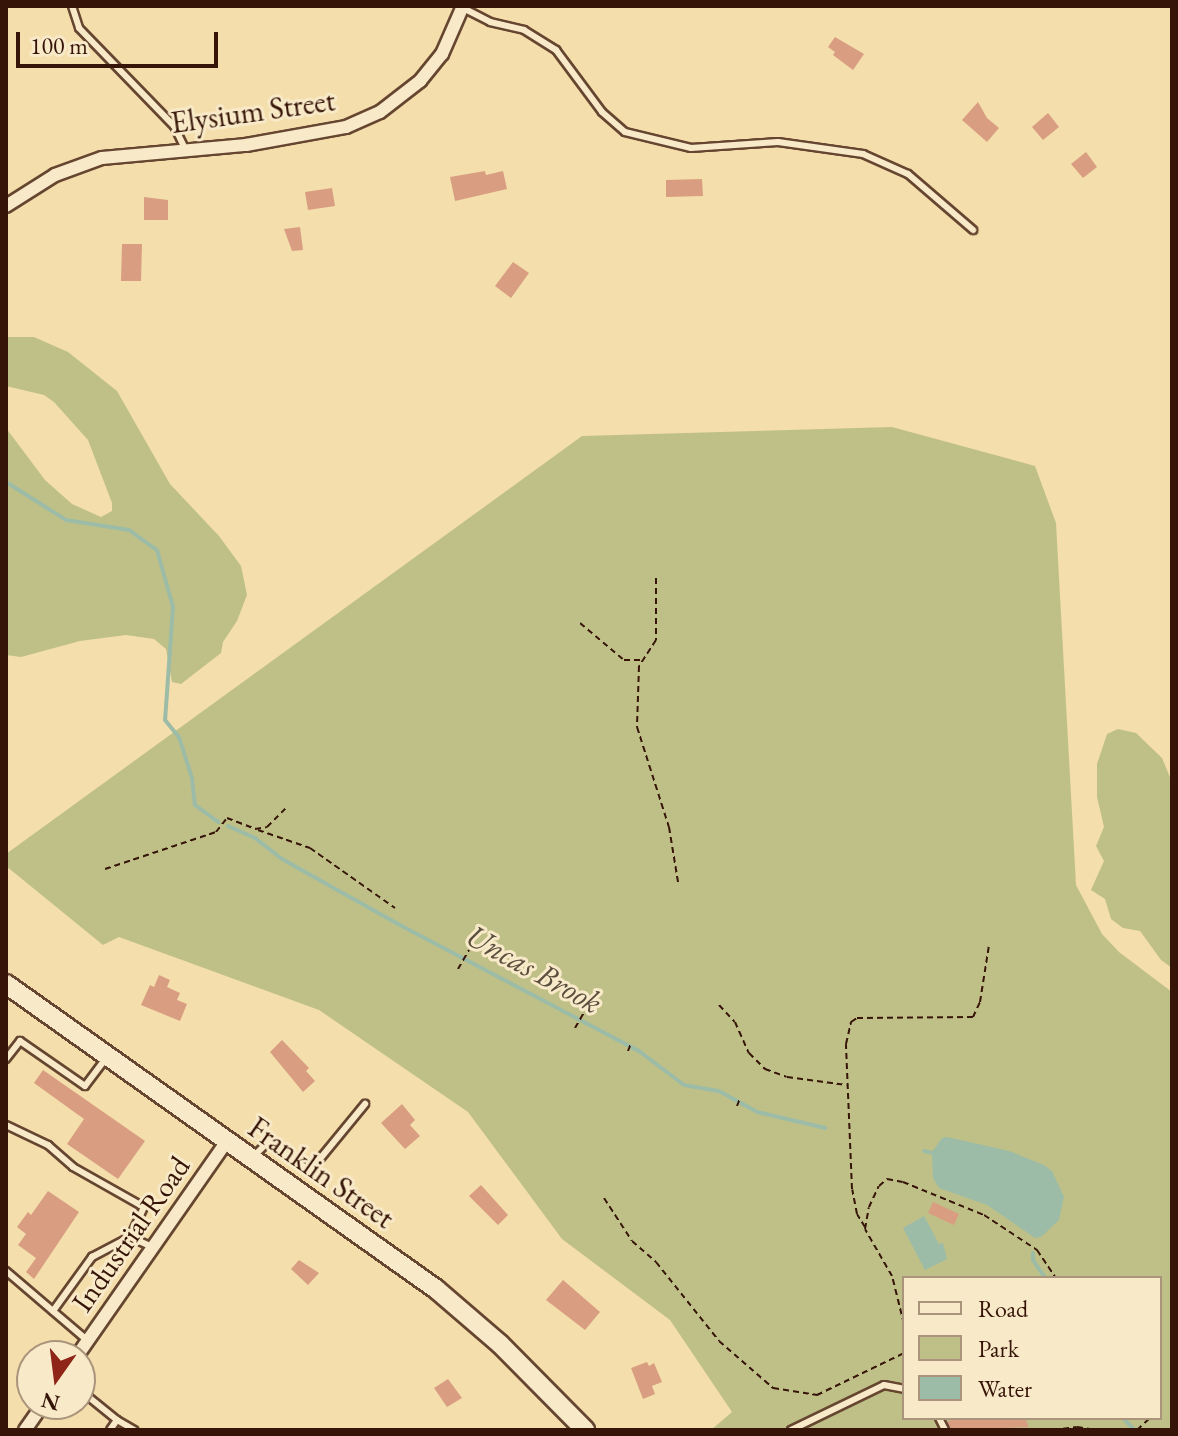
<!DOCTYPE html>
<html>
<head>
<meta charset="utf-8">
<style>
	body { margin:0 }
	#map { position:relative; width:1178px; height:1436px; overflow:hidden; background:#f4deac; font-family:"EB Garamond",serif }
	div>[style] { position:absolute }
	[style*='--x'] { left:calc(var(--x)*1px); top:calc(var(--y)*1px); width:calc(var(--w)*1px); rotate:calc(var(--a)*1deg) }
	.green>* { inset:0; background:#bfc087 }
	.water>* { inset:0; background:#9cbca7 }
	.stream>* { height:4px; margin:-2px; padding:0 2px; transform-origin:2px; border-radius:2px; background:#9cbca7 }
	.building>* { inset:0; background:#d99e81 }
	.path>* { height:2px; margin-top:-1px; transform-origin:0; background:repeating-linear-gradient(90deg,#361407 0 6px,transparent 0 10px) }
	.roads { filter:drop-shadow(2px 0 #664630) drop-shadow(-2px 0 #664630) drop-shadow(0 2px #664630) drop-shadow(0 -2px #664630) }
	.service>* { height:6px; margin:-3px; padding:0 3px; transform-origin:3px; border-radius:3px; background:#f8eac9 }
	.minor>* { height:12px; margin:-6px; padding:0 6px; transform-origin:6px; border-radius:6px; background:#f8eac9 }
	.secondary>* { height:18px; margin:-9px; padding:0 9px; transform-origin:9px; border-radius:9px; background:#f8eac9 }
	span { translate:-50% -50%; white-space:nowrap; text-align:center; line-height:1.15; -webkit-text-stroke:6px #f8eac9; paint-order:stroke }
	.street-label { font-size:30px; color:#361407 }
	.water-label { font-size:32px; color:#5a4f3f; font-style:italic }
	.frame { position:absolute; inset:0; border:8px solid #361407; pointer-events:none }
	.legend { position:absolute; left:902px; top:1276px; width:260px; height:144px; box-sizing:border-box; background:#f8eac9; border:2px solid #aa947b; margin:0; padding:10px 14px; list-style:none; font-size:24px; color:#361407 }
	.legend li { display:flex; align-items:center; gap:16px; height:40px }
	.legend b { width:40px; border:2px solid #aa947b }
	.north { position:absolute; left:16px; top:1340px; width:80px; height:80px; box-sizing:border-box; background:#f8eac9; border:2px solid #aa947b; border-radius:50%; rotate:194deg; font-size:22px; font-weight:700; line-height:32px; text-align:center; color:#361407 }
	.north::after { content:''; display:block; margin:auto; width:28px; height:36px; background:#8f2418; clip-path:polygon(50% 0,100% 100%,50% 72%,0 100%) }
	.scale { position:absolute; left:16px; top:32px; width:202px; height:36px; box-sizing:border-box; border:4px solid #361407; border-top:0; padding-left:10px; font-size:24px; line-height:28px; white-space:nowrap; color:#361407; -webkit-text-stroke:6px #f8eac9; paint-order:stroke }
</style>
</head>
<body>
<div id="map">
	<div class="green">
		<div style="clip-path:polygon(6px 337px,34px 337px,68px 352px,117px 391px,170px 484px,219px 536px,241px 566px,247px 595px,237px 621px,223px 642px,221px 653px,181px 684px,172px 682px,166px 649px,154px 639px,126px 635px,80px 641px,21px 657px,6px 655px,6px 428px,45px 480px,72px 504px,101px 517px,112px 511px,112px 503px,88px 440px,54px 402px,44px 395px,6px 386px)"></div>
		<div style="clip-path:polygon(evenodd,892px 427px,1035px 466px,1056px 523px,1076px 885px,1102px 934px,1119px 952px,1172px 992px,1172px 1430px,711px 1430px,732px 1412px,670px 1320px,562px 1239px,468px 1112px,319px 1010px,119px 937px,103px 945px,6px 866px,6px 854px,582px 436px,892px 427px,904px 1278px,1160px 1278px,1160px 1418px,904px 1418px,904px 1278px)"></div>
		<div style="clip-path:polygon(1118px 729px,1136px 733px,1162px 758px,1172px 782px,1172px 968px,1161px 960px,1140px 931px,1123px 928px,1111px 919px,1105px 899px,1091px 890px,1104px 861px,1096px 846px,1104px 827px,1097px 797px,1097px 764px,1107px 734px)"></div>
	</div>
	<div class="water">
		<div style="clip-path:polygon(947px 1137px,1009px 1151px,1044px 1165px,1052px 1171px,1064px 1197px,1059px 1220px,1041px 1237px,1035px 1238px,987px 1205px,939px 1188px,933px 1178px,932px 1152px,942px 1138px)"></div>
		<div style="clip-path:polygon(924px 1216px,939px 1244px,943px 1243px,947px 1259px,925px 1270px,903px 1228px)"></div>
	</div>
	<div class="stream">
		<div style="--x:6;--y:482;--w:71;--a:32.3"></div>
		<div style="--x:66;--y:520;--w:64;--a:9"></div>
		<div style="--x:129;--y:530;--w:34;--a:36"></div>
		<div style="--x:157;--y:550;--w:59;--a:74.3"></div>
		<div style="--x:173;--y:607;--w:113;--a:94"></div>
		<div style="--x:165;--y:720;--w:22;--a:51"></div>
		<div style="--x:179;--y:737;--w:43;--a:72.4"></div>
		<div style="--x:192;--y:778;--w:27;--a:84"></div>
		<div style="--x:195;--y:805;--w:29;--a:36"></div>
		<div style="--x:228;--y:826;--w:30;--a:24"></div>
		<div style="--x:255;--y:838;--w:34;--a:38"></div>
		<div style="--x:282;--y:859;--w:133;--a:29.3"></div>
		<div style="--x:398;--y:924;--w:272;--a:27.8"></div>
		<div style="--x:639;--y:1051;--w:56;--a:37.1"></div>
		<div style="--x:684;--y:1085;--w:36;--a:10"></div>
		<div style="--x:719;--y:1091;--w:43;--a:28.9"></div>
		<div style="--x:757;--y:1112;--w:70;--a:13.2"></div>
		<div style="--x:924;--y:1151;--w:13;--a:13"></div>
		<div style="--x:1033;--y:1253;--w:7;--a:90"></div>
		<div style="--x:1033;--y:1260;--w:22;--a:56"></div>
		<div style="--x:1123;--y:1418;--w:16;--a:47"></div>
	</div>
	<div class="building">
		<div style="clip-path:polygon(835px 37px,864px 54px,853px 70px,833px 55px,835px 52px,828px 47px)"></div>
		<div style="clip-path:polygon(978px 102px,987px 118px,999px 128px,987px 142px,962px 120px)"></div>
		<div style="clip-path:polygon(1048px 113px,1059px 127px,1043px 140px,1032px 127px)"></div>
		<div style="clip-path:polygon(1086px 152px,1097px 167px,1083px 178px,1071px 164px)"></div>
		<div style="clip-path:polygon(485px 171px,486px 175px,503px 171px,507px 189px,455px 201px,450px 177px)"></div>
		<div style="clip-path:polygon(702px 179px,703px 196px,666px 197px,666px 180px)"></div>
		<div style="clip-path:polygon(332px 188px,335px 206px,308px 210px,305px 192px)"></div>
		<div style="clip-path:polygon(144px 197px,168px 200px,168px 220px,144px 220px)"></div>
		<div style="clip-path:polygon(300px 227px,303px 250px,292px 251px,284px 229px)"></div>
		<div style="clip-path:polygon(122px 244px,142px 244px,141px 281px,121px 281px)"></div>
		<div style="clip-path:polygon(513px 262px,529px 273px,511px 298px,495px 286px)"></div>
		<div style="clip-path:polygon(159px 975px,170px 980px,167px 987px,180px 993px,177px 1000px,187px 1004px,180px 1021px,141px 1005px,150px 985px,154px 987px)"></div>
		<div style="clip-path:polygon(282px 1040px,309px 1068px,306px 1071px,315px 1081px,303px 1092px,270px 1052px)"></div>
		<div style="clip-path:polygon(43px 1070px,145px 1141px,118px 1179px,67px 1144px,84px 1119px,34px 1083px)"></div>
		<div style="clip-path:polygon(402px 1104px,415px 1120px,410px 1125px,420px 1136px,405px 1149px,381px 1123px)"></div>
		<div style="clip-path:polygon(481px 1185px,508px 1215px,498px 1225px,469px 1196px)"></div>
		<div style="clip-path:polygon(48px 1191px,79px 1212px,34px 1279px,26px 1272px,36px 1258px,18px 1245px,26px 1234px,17px 1227px,28px 1212px,31px 1215px)"></div>
		<div style="clip-path:polygon(933px 1202px,959px 1214px,954px 1225px,928px 1213px)"></div>
		<div style="clip-path:polygon(299px 1260px,319px 1273px,308px 1285px,291px 1269px)"></div>
		<div style="clip-path:polygon(563px 1280px,600px 1312px,585px 1330px,546px 1300px)"></div>
		<div style="clip-path:polygon(647px 1362px,649px 1366px,654px 1363px,662px 1382px,652px 1386px,655px 1394px,643px 1399px,631px 1368px)"></div>
		<div style="clip-path:polygon(448px 1379px,462px 1398px,447px 1407px,434px 1388px)"></div>
		<div style="clip-path:polygon(955px 1418px,1025px 1418px,1029px 1427px,951px 1430px,947px 1422px)"></div>
	</div>
	<div class="path">
		<div style="--x:656;--y:578;--w:62;--a:90"></div>
		<div style="--x:656;--y:640;--w:31;--a:123"></div>
		<div style="--x:639;--y:666;--w:61;--a:91.9"></div>
		<div style="--x:637;--y:727;--w:105;--a:72.3"></div>
		<div style="--x:669;--y:827;--w:56;--a:80.7"></div>
		<div style="--x:580;--y:623;--w:57;--a:40.1"></div>
		<div style="--x:624;--y:660;--w:19;--a:0"></div>
		<div style="--x:258;--y:830;--w:55;--a:19.1"></div>
		<div style="--x:310;--y:848;--w:104;--a:35.2"></div>
		<div style="--x:105;--y:869;--w:117;--a:-18.4"></div>
		<div style="--x:216;--y:832;--w:18;--a:-52"></div>
		<div style="--x:227;--y:818;--w:30;--a:21"></div>
		<div style="--x:255;--y:829;--w:12;--a:-9"></div>
		<div style="--x:267;--y:827;--w:27;--a:-45"></div>
		<div style="--x:458;--y:969;--w:22;--a:-60"></div>
		<div style="--x:719;--y:1005;--w:23;--a:47"></div>
		<div style="--x:735;--y:1022;--w:34;--a:66"></div>
		<div style="--x:749;--y:1053;--w:23;--a:45"></div>
		<div style="--x:765;--y:1069;--w:23;--a:20"></div>
		<div style="--x:787;--y:1077;--w:60;--a:7.7"></div>
		<div style="--x:575;--y:1028;--w:22;--a:-60"></div>
		<div style="--x:628;--y:1051;--w:9;--a:-69"></div>
		<div style="--x:737;--y:1106;--w:9;--a:-69"></div>
		<div style="--x:604;--y:1198;--w:51;--a:56.9"></div>
		<div style="--x:632;--y:1241;--w:32;--a:41"></div>
		<div style="--x:656;--y:1262;--w:101;--a:51.4"></div>
		<div style="--x:719;--y:1341;--w:72;--a:41"></div>
		<div style="--x:773;--y:1388;--w:45;--a:9"></div>
		<div style="--x:817;--y:1395;--w:97;--a:-25.8"></div>
		<div style="--x:865;--y:1227;--w:15;--a:-122"></div>
		<div style="--x:857;--y:1214;--w:25;--a:-101"></div>
		<div style="--x:852;--y:1189;--w:145;--a:-92.4"></div>
		<div style="--x:846;--y:1044;--w:23;--a:-77"></div>
		<div style="--x:851;--y:1022;--w:7;--a:-34"></div>
		<div style="--x:857;--y:1018;--w:116;--a:-0.5"></div>
		<div style="--x:973;--y:1017;--w:17;--a:-65"></div>
		<div style="--x:980;--y:1002;--w:58;--a:-81"></div>
		<div style="--x:904;--y:1324;--w:49;--a:-104"></div>
		<div style="--x:892;--y:1276;--w:54;--a:-119.9"></div>
		<div style="--x:865;--y:1229;--w:22;--a:-80"></div>
		<div style="--x:869;--y:1207;--w:23;--a:-65"></div>
		<div style="--x:879;--y:1186;--w:11;--a:-41"></div>
		<div style="--x:887;--y:1179;--w:16;--a:11"></div>
		<div style="--x:903;--y:1182;--w:87;--a:22.2"></div>
		<div style="--x:984;--y:1215;--w:64;--a:33.4"></div>
		<div style="--x:1037;--y:1250;--w:34;--a:56"></div>
		<div style="--x:1053;--y:1430;--w:24;--a:-7"></div>
		<div style="--x:1077;--y:1427;--w:18;--a:9"></div>
		<div style="--x:1137;--y:1430;--w:18;--a:-43"></div>
	</div>
	<div class="roads">
		<div class="service">
			<div style="--x:72;--y:6;--w:23;--a:72"></div>
			<div style="--x:79;--y:28;--w:136;--a:45.9"></div>
			<div style="--x:174;--y:126;--w:25;--a:64"></div>
			<div style="--x:463;--y:8;--w:30;--a:27"></div>
			<div style="--x:490;--y:22;--w:35;--a:13"></div>
			<div style="--x:524;--y:30;--w:38;--a:32"></div>
			<div style="--x:556;--y:50;--w:77;--a:53.4"></div>
			<div style="--x:602;--y:112;--w:30;--a:41"></div>
			<div style="--x:625;--y:132;--w:68;--a:13.6"></div>
			<div style="--x:691;--y:148;--w:87;--a:-3.9"></div>
			<div style="--x:778;--y:142;--w:86;--a:8"></div>
			<div style="--x:863;--y:154;--w:49;--a:24"></div>
			<div style="--x:908;--y:174;--w:86;--a:40.7"></div>
			<div style="--x:6;--y:1059;--w:23;--a:-52"></div>
			<div style="--x:20;--y:1041;--w:79;--a:34.7"></div>
			<div style="--x:85;--y:1086;--w:34;--a:-53"></div>
			<div style="--x:6;--y:1125;--w:47;--a:25.5"></div>
			<div style="--x:48;--y:1145;--w:33;--a:41"></div>
			<div style="--x:73;--y:1167;--w:81;--a:29.4"></div>
			<div style="--x:144;--y:1207;--w:33;--a:115"></div>
			<div style="--x:253;--y:1157;--w:21;--a:-45"></div>
			<div style="--x:268;--y:1142;--w:51;--a:34.6"></div>
			<div style="--x:310;--y:1171;--w:87;--a:-50.6"></div>
			<div style="--x:6;--y:1271;--w:108;--a:40.5"></div>
			<div style="--x:53;--y:1311;--w:67;--a:-54.2"></div>
			<div style="--x:92;--y:1257;--w:43;--a:-27.8"></div>
			<div style="--x:130;--y:1237;--w:27;--a:24"></div>
			<div style="--x:80;--y:1390;--w:48;--a:39"></div>
			<div style="--x:117;--y:1420;--w:12;--a:125"></div>
			<div style="--x:939;--y:1418;--w:13;--a:63"></div>
			<div style="--x:117;--y:1420;--w:20;--a:30"></div>
			<div style="--x:791;--y:1430;--w:103;--a:-25.8"></div>
			<div style="--x:884;--y:1385;--w:20;--a:11"></div>
		</div>
		<div class="minor">
			<div style="--x:6;--y:206;--w:58;--a:-32.3"></div>
			<div style="--x:55;--y:175;--w:50;--a:-19.9"></div>
			<div style="--x:102;--y:158;--w:145;--a:-5.2"></div>
			<div style="--x:246;--y:145;--w:102;--a:-10.2"></div>
			<div style="--x:346;--y:127;--w:37;--a:-24"></div>
			<div style="--x:380;--y:112;--w:51;--a:-37.8"></div>
			<div style="--x:420;--y:81;--w:35;--a:-51"></div>
			<div style="--x:442;--y:54;--w:52;--a:-66.4"></div>
			<div style="--x:77;--y:1356;--w:262;--a:-55.1"></div>
			<div style="--x:25;--y:1430;--w:32;--a:-55"></div>
		</div>
		<div class="secondary">
			<div style="--x:6;--y:984;--w:527;--a:35.35"></div>
			<div style="--x:436;--y:1289;--w:84;--a:40.7"></div>
			<div style="--x:500;--y:1344;--w:121;--a:45.3"></div>
		</div>
	</div>
	<div class="street-label">
		<span style="left:253px;top:112px;rotate:-8deg">Elysium Street</span>
		<span style="left:321px;top:1173px;rotate:35deg">Franklin Street</span>
		<span style="left:131px;top:1234px;rotate:-55deg">Industrial Road</span>
	</div>
	<div class="water-label">
		<span style="left:534px;top:969px;rotate:29deg">Uncas Brook</span>
	</div>
	<div class="frame"></div>
	<ul class="legend">
	<li><b style="height:10px;background:#f8eac9"></b>Road</li>
	<li><b style="height:22px;background:#bfc087"></b>Park</li>
	<li><b style="height:22px;background:#9cbca7"></b>Water</li>
	</ul>
	<div class="north">N</div>
	<div class="scale">100 m</div>
</div>
</body>
</html>
